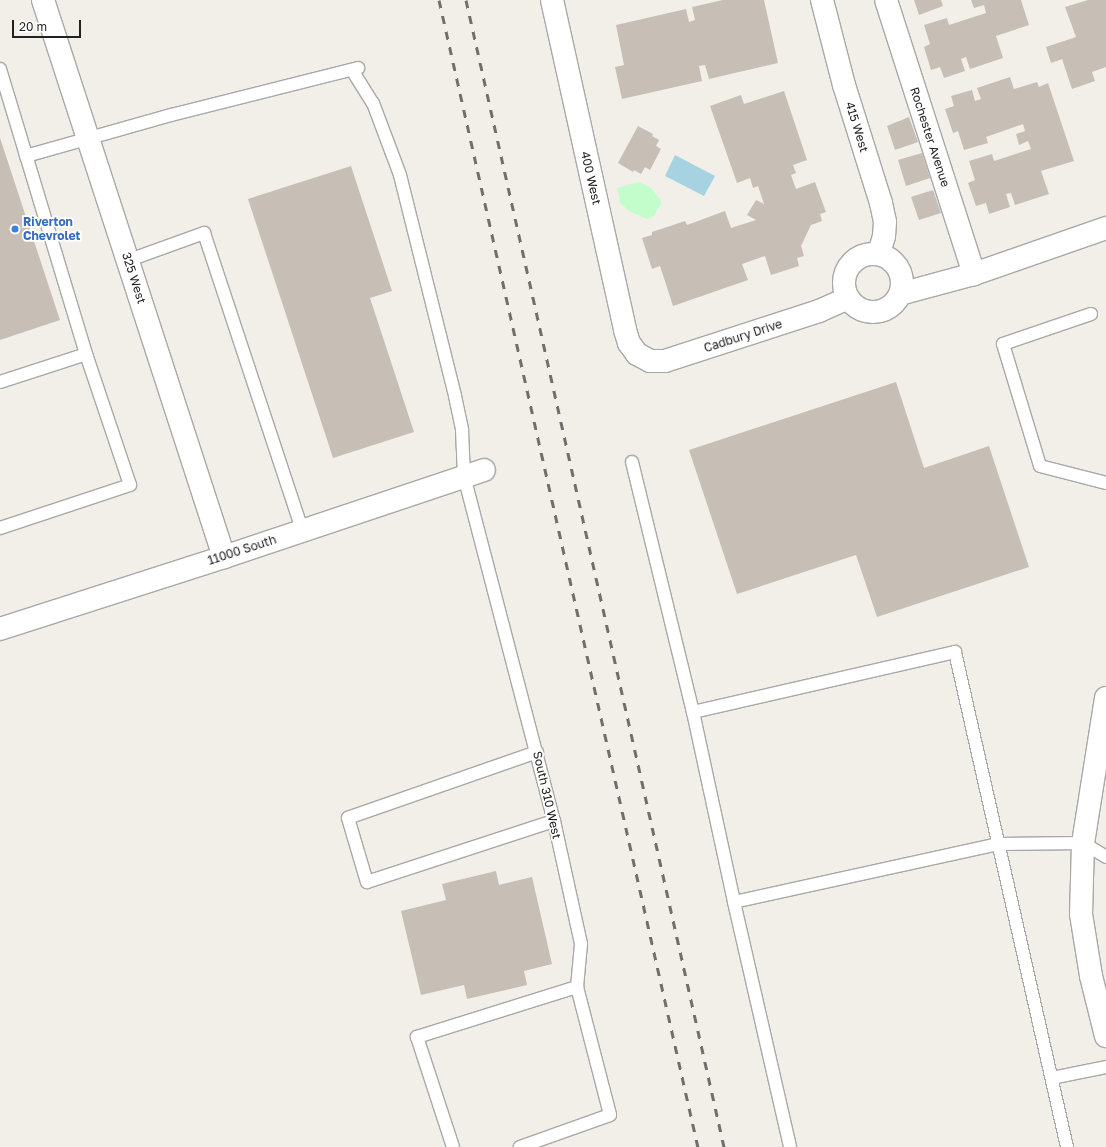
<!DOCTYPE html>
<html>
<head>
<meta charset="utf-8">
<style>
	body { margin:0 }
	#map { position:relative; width:1106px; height:1147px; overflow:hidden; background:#f2efe8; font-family:"Golos Text",sans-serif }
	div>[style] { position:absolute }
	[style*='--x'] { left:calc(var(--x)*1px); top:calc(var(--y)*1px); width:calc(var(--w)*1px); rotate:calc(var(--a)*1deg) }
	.park>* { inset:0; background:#c3fdcb }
	.water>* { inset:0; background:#a6d2e2 }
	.building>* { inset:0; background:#c7beb6 }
	.roads { filter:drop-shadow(1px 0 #a8a8a8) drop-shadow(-1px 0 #a8a8a8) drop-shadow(0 1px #a8a8a8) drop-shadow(0 -1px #a8a8a8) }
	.service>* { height:12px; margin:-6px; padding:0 6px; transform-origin:6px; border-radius:6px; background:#fff }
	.minor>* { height:22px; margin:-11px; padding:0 11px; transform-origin:11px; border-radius:11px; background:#fff }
	.minor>.ring { margin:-11px; padding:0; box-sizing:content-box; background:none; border:22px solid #fff; border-radius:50% }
	.rail>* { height:3px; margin-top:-1.5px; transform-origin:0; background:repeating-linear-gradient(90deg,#6f6f6f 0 8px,transparent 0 16px) }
	.dots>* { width:11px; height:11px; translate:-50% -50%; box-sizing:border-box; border:2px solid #fff; border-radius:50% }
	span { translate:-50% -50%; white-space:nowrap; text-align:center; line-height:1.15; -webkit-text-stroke:3.5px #fff; paint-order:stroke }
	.street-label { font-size:12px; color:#212121 }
	.shop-label { font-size:12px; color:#366cbe; font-weight:700 }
	.left { translate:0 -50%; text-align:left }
	.scale { position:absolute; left:12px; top:20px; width:69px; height:18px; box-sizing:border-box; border:2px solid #212121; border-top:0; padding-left:5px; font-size:12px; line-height:14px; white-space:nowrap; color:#212121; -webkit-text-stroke:3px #fff; paint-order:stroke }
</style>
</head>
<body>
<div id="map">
	<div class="park">
		<div style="clip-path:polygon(639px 182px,650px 187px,662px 202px,653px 217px,647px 219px,629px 211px,620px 203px,617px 188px)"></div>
	</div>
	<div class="water">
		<div style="clip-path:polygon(675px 155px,715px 176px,704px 196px,665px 176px)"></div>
	</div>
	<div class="building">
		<div style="clip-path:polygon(723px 0,764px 0,778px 63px,709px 79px,705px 65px,699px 66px,702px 81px,622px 99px,615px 67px,624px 65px,616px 25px,686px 9px,689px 22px,695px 20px,692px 7px)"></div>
		<div style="clip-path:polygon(914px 0,941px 0,943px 6px,919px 15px)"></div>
		<div style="clip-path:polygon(971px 0,1021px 0,1029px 25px,996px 36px,1003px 58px,970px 69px,966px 57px,961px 59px,965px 71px,944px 78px,940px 67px,931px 70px,924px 47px,930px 44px,924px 25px,947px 18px,949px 25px,986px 13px,984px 5px,974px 8px)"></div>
		<div style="clip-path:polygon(1088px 0,1106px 0,1106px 67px,1092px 72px,1095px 81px,1072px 89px,1062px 59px,1051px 63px,1046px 47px,1076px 37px,1065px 7px)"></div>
		<div style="clip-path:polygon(1010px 77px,1014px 89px,1037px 82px,1039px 87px,1048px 83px,1074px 161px,1041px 171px,1049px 194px,1015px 205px,1011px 193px,1006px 194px,1010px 207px,989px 214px,986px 203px,976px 206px,968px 183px,975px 180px,969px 161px,992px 154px,994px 161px,1031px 149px,1028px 141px,1019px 145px,1016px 134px,1025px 131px,1023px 124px,986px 137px,988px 143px,964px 150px,958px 131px,953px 133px,945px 109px,954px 106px,951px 96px,972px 90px,975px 101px,981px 99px,977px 88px)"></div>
		<div style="clip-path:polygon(784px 91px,807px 160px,793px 165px,796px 173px,791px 175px,796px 189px,815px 182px,826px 212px,820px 214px,822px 221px,811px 225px,801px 246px,804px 256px,797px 258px,799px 266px,771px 275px,765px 256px,742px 264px,748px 280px,673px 306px,660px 266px,652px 269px,642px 238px,652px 235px,652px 232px,685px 221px,687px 225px,725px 211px,731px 228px,756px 220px,747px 215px,756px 200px,764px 204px,758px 186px,753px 188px,750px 178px,737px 183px,710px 106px,741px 95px,744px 104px)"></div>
		<div style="clip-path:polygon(909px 117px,918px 142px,895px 150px,887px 126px)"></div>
		<div style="clip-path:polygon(638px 126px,653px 134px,652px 136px,659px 140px,656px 146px,661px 149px,650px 170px,645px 167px,641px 174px,634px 170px,633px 172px,618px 163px)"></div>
		<div style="clip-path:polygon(0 138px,60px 320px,0 340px)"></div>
		<div style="clip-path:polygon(922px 153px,930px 178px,906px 186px,898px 160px)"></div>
		<div style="clip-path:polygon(351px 166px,392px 291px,370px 298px,414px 432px,333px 458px,248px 199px)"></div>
		<div style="clip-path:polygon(933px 190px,941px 213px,919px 220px,911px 197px)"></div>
		<div style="clip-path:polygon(896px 382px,924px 468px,989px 446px,1029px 567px,877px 617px,856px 555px,737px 594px,689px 450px)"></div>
		<div style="clip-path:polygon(496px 871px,499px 885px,532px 877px,552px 964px,524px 971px,527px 985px,467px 999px,464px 985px,421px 995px,401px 911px,446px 900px,442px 884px)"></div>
	</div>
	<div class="roads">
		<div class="service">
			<div style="--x:0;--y:69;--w:298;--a:73.2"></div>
			<div style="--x:86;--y:354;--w:138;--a:71.4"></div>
			<div style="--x:130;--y:485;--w:137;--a:161.7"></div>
			<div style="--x:352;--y:70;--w:39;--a:58"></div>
			<div style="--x:373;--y:103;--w:77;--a:69.4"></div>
			<div style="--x:400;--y:175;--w:228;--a:76"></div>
			<div style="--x:455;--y:396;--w:35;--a:78"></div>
			<div style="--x:462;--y:430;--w:46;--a:87.5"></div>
			<div style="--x:464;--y:476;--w:357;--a:75.4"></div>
			<div style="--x:554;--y:821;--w:126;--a:77.6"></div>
			<div style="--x:581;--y:944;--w:43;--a:95.3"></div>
			<div style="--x:577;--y:987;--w:132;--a:75.5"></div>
			<div style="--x:610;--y:1115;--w:96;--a:160.4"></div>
			<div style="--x:26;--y:156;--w:151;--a:-15.8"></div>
			<div style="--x:171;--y:115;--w:193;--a:-14.1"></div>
			<div style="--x:129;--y:260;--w:80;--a:-19.8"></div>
			<div style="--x:204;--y:233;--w:313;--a:71.7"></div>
			<div style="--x:1091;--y:314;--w:93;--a:161.2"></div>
			<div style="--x:1003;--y:344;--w:127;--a:73.1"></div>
			<div style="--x:1040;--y:466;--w:68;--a:14.4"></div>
			<div style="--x:0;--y:382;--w:90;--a:-18"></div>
			<div style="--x:632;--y:462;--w:257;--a:76.3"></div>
			<div style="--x:693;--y:712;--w:194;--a:77.8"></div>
			<div style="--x:734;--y:902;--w:270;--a:-12.4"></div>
			<div style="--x:998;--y:844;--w:85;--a:-0.7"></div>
			<div style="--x:1083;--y:843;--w:27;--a:31"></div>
			<div style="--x:693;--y:712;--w:269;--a:-12.9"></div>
			<div style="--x:955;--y:652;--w:508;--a:77.25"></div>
			<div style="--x:537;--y:752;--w:200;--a:160.8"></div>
			<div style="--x:348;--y:818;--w:67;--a:73.5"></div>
			<div style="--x:367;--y:882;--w:197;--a:-18.1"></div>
			<div style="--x:734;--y:902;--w:251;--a:77.1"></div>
			<div style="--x:1052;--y:1078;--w:55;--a:-11.5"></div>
			<div style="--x:453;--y:1147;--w:116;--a:-108.1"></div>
			<div style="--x:417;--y:1037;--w:168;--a:-17.4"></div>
		</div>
		<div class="minor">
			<div style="--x:43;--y:0;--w:586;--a:72"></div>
			<div style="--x:552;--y:0;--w:338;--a:77.5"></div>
			<div style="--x:625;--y:330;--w:14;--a:73"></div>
			<div style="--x:629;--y:343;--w:14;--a:54"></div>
			<div style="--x:637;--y:354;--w:15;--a:28"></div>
			<div style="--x:650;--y:361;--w:15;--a:0"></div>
			<div style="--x:665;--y:361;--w:162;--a:-18"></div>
			<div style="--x:819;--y:311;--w:32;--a:-24"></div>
			<div style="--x:822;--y:0;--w:88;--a:75.5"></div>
			<div style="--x:844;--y:85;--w:124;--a:72.6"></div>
			<div style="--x:881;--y:203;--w:19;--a:78"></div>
			<div style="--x:885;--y:222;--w:14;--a:94"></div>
			<div style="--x:884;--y:236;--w:19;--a:106"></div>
			<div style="--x:886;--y:0;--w:288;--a:72.2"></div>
			<div class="ring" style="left:844px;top:254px;width:36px;height:36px"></div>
			<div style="--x:900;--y:294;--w:77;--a:-15.1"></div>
			<div style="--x:974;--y:274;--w:140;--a:-19.2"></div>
			<div style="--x:0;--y:629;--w:235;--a:-17.8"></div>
			<div style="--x:224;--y:557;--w:274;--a:-18.5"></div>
			<div style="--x:1106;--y:698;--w:147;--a:99"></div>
			<div style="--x:1083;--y:843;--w:71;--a:91.6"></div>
			<div style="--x:1081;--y:914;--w:63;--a:80.8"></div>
			<div style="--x:1091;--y:976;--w:62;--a:76"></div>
		</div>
	</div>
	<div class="rail">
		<div style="--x:439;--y:0;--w:1176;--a:77.28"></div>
		<div style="--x:466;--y:0;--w:1176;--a:77.32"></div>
	</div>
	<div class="dots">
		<div style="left:15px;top:229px;background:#3f7fe0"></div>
	</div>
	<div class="street-label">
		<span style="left:857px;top:127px;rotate:73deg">415 West</span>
		<span style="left:930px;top:137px;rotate:72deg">Rochester Avenue</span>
		<span style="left:591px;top:178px;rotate:77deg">400 West</span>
		<span style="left:134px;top:278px;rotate:72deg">325 West</span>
		<span style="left:743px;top:336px;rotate:-18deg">Cadbury Drive</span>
		<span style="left:242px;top:550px;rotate:-18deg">11000 South</span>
		<span style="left:547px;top:795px;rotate:77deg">South 310 West</span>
	</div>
	<div class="shop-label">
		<span class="left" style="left:23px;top:229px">Riverton<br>Chevrolet</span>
	</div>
	<div class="scale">20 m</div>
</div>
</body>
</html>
